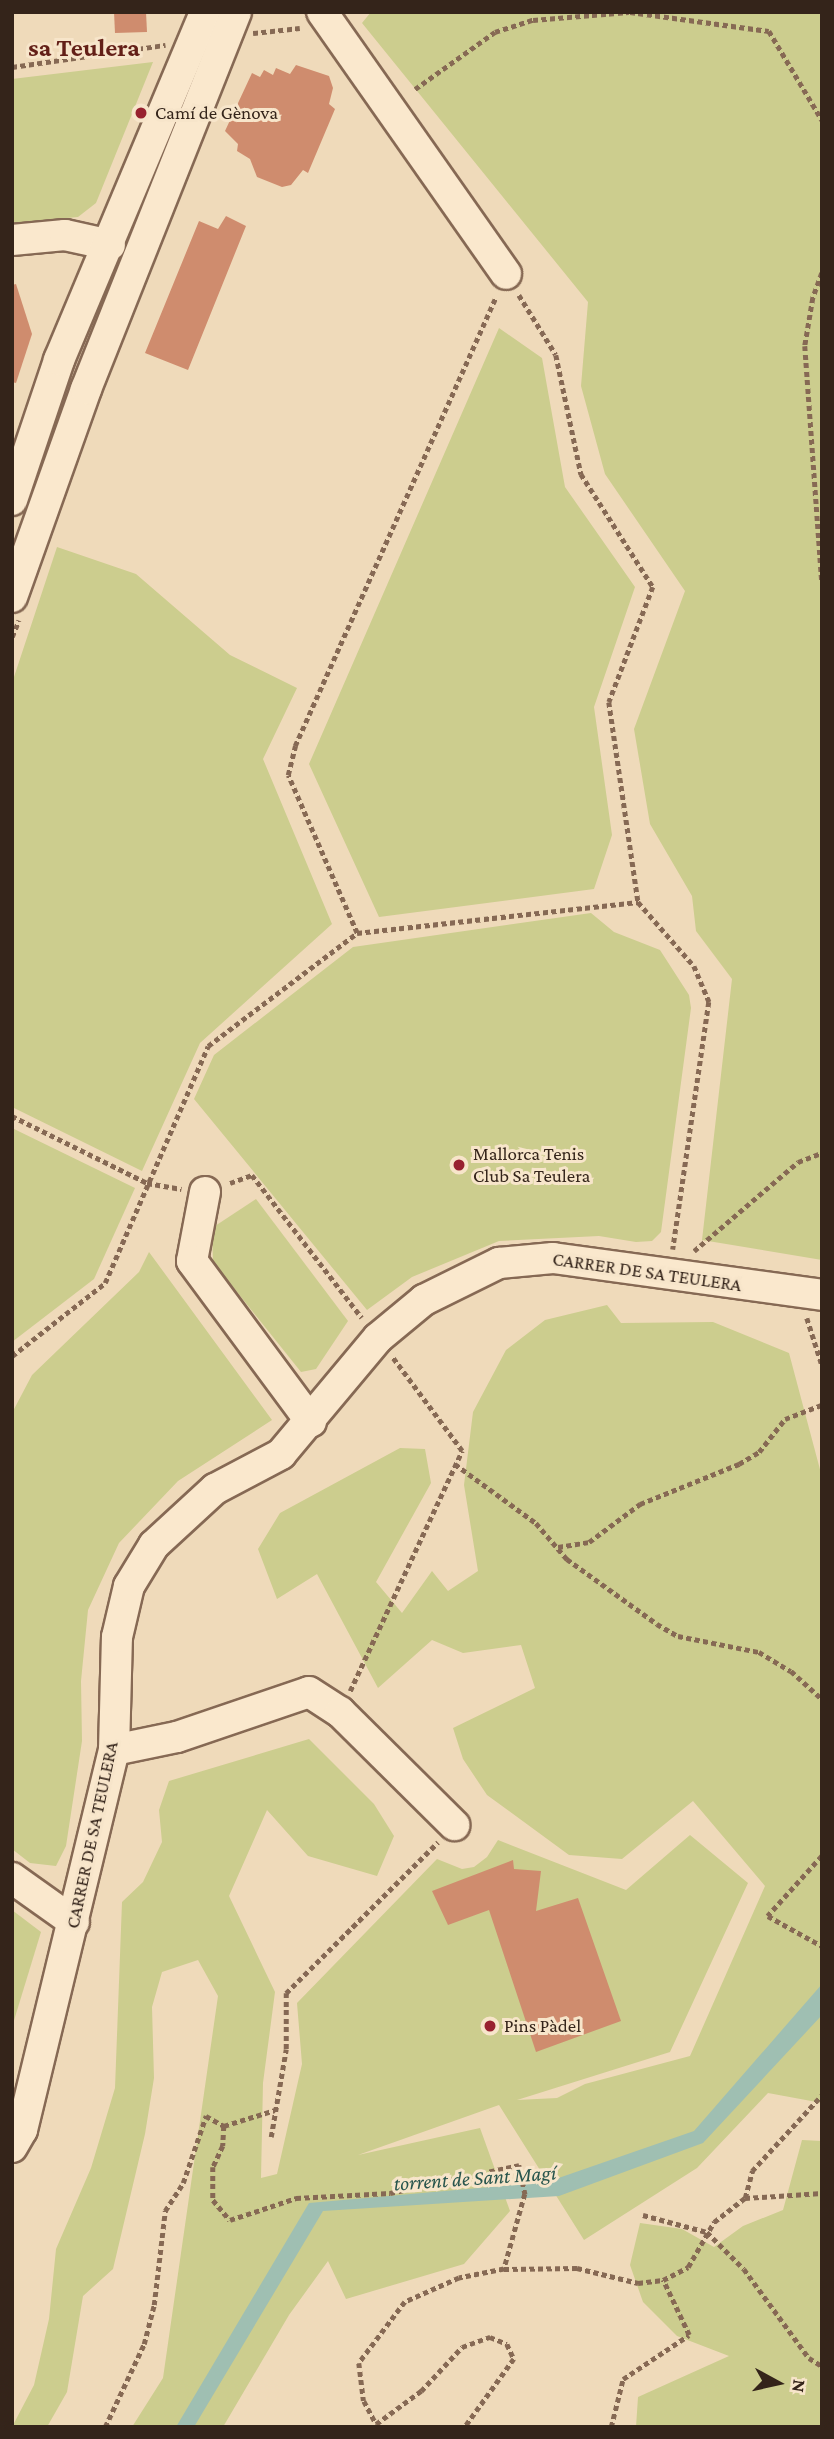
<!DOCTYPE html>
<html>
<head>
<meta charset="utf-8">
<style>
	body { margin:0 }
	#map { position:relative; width:834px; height:2439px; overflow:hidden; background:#efdaba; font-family:"Crimson Pro",serif }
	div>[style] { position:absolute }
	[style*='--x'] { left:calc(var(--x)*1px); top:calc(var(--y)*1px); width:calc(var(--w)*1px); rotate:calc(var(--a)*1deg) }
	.green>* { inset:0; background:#cccd8e }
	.water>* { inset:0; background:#9fbfb2 }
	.building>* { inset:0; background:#cf8c6e }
	.path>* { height:4.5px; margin-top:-2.25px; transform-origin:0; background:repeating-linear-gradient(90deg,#866954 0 5px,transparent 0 8.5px) }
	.roads { filter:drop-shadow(2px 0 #866954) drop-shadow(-2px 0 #866954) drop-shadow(0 2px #866954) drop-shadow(0 -2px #866954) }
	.minor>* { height:30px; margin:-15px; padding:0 15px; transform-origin:15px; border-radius:15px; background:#fae8cd }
	.dots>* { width:19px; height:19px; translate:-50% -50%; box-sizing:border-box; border:4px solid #f7e5ca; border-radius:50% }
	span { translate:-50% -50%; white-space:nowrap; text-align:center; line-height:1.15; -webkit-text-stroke:6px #f7e5ca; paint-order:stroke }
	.poi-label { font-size:19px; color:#34241a }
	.left { translate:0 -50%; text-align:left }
	.street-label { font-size:19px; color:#34241a }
	.water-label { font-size:21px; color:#28554d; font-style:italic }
	.district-label { font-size:26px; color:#631f17; font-weight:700 }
	.frame { position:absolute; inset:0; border:14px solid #34241a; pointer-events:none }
	.north { position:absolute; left:743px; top:2348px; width:70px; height:70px; -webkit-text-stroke:5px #f7e5ca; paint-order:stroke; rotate:98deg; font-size:19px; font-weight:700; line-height:28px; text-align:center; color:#34241a }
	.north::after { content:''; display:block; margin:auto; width:24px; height:32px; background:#34241a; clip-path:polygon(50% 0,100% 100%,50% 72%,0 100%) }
</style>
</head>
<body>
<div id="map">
	<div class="green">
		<div style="clip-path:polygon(371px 12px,822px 12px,822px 1260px,702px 1240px,732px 979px,696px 931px,692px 896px,650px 824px,634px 729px,685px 591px,605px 474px,581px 386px,588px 302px,362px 23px)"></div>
		<div style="clip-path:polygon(153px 62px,96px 203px,78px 217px,12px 223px,12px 79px)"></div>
		<div style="clip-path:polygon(499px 328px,542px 358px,565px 487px,635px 587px,594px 707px,612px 835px,594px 889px,379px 917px,309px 764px)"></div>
		<div style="clip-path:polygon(57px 547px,136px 574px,230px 655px,297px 688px,263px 759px,332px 924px,200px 1043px,142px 1171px,12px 1107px,12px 683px)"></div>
		<div style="clip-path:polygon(591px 913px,614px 932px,660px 950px,689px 995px,691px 1008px,661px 1232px,652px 1241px,636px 1242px,599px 1236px,499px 1241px,412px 1277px,367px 1310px,194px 1099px,214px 1055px,353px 947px)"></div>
		<div style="clip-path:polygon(12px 1128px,135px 1188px,94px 1279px,12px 1342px)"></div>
		<div style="clip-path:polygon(256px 1199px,348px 1321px,316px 1369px,301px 1372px,213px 1262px,212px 1228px)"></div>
		<div style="clip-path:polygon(149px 1252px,272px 1420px,178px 1481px,119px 1543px,88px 1610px,81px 1681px,82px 1741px,66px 1846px,56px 1866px,30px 1863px,12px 1849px,12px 1413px,32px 1375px,139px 1272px)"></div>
		<div style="clip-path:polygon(607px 1305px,621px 1323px,713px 1322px,789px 1353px,822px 1477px,822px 2103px,768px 2093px,697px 2168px,584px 2240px,499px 2105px,358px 2155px,480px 2128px,510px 2211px,464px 2264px,346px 2299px,328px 2261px,289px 2315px,223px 2427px,132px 2427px,163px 2378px,218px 1996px,198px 1960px,162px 1972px,152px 2007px,154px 2078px,145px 2134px,113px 2269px,83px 2296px,67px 2392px,47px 2427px,12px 2427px,34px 2385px,49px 2319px,56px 2249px,91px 2168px,115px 2088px,122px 1902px,143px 1882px,162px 1842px,159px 1810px,169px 1781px,309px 1739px,374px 1804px,394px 1836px,377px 1876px,308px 1856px,267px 1810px,229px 1896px,275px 1992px,263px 2083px,261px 2178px,277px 2174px,302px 2064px,297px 2003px,437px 1859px,462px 1869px,474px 1867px,487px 1857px,498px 1840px,626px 1890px,690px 1835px,748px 1883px,670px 2052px,517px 2100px,557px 2098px,585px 2084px,690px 2056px,765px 1886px,693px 1801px,622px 1859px,569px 1855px,487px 1795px,463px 1759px,453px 1728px,535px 1688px,521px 1645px,463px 1653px,432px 1640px,378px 1688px,317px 1574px,277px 1599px,258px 1549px,280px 1513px,400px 1448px,425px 1449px,431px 1483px,376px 1582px,402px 1613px,432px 1571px,448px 1591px,478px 1571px,464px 1485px,473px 1412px,506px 1350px,545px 1320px)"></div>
		<div style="clip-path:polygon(12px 1910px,41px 1932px,12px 2027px)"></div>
		<div style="clip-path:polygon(802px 2140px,822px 2141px,822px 2427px,636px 2427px,638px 2397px,729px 2356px,677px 2336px,643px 2302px,630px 2265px,640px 2223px,682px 2229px,714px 2247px,743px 2226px,783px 2210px)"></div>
	</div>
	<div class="water">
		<div style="clip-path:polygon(822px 1984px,822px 2015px,703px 2143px,559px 2196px,323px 2211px,194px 2427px,176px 2427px,309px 2203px,547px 2182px,694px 2131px)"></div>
	</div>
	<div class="building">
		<div style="clip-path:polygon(114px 12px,146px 12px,147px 32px,115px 33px)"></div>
		<div style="clip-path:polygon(296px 65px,329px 76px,333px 88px,329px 104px,335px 109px,308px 173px,303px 170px,291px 185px,282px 187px,257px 177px,250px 159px,237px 151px,238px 144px,225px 131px,252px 73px,260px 77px,264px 70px,273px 75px,276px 68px,290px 74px)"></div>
		<div style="clip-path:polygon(226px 216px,246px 226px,188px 370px,145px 353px,199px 221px,218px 229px)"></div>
		<div style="clip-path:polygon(16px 284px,32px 334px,16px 383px,12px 382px,12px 285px)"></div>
		<div style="clip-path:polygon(513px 1860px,514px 1869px,541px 1871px,536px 1911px,578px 1898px,621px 2021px,536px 2052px,489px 1910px,448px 1925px,432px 1891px)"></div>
	</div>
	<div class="path">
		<div style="--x:630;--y:12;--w:140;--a:7.8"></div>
		<div style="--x:769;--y:31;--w:104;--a:59.2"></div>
		<div style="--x:253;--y:33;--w:47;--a:-6.1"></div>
		<div style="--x:12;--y:67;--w:155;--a:-8.2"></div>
		<div style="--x:415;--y:89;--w:98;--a:-35.5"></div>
		<div style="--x:495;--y:32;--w:40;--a:-18"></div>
		<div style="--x:533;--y:20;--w:96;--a:-4.8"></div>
		<div style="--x:822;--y:273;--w:27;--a:110"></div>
		<div style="--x:813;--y:298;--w:49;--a:99.5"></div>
		<div style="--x:805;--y:346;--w:238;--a:85.9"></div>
		<div style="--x:519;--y:295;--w:70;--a:58.3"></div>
		<div style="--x:556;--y:355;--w:122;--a:78.1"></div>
		<div style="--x:581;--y:474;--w:134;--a:57.5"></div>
		<div style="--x:653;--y:587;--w:123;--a:110.9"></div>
		<div style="--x:609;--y:702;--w:202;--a:81.7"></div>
		<div style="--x:12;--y:637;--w:18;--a:-68"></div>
		<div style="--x:638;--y:902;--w:85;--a:48.8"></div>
		<div style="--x:694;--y:966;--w:39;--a:67"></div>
		<div style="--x:709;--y:1002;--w:250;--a:98.3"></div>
		<div style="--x:357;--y:933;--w:172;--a:-113.6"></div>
		<div style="--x:288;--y:775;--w:30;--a:-76"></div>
		<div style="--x:295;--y:746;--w:492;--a:-65.9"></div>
		<div style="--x:12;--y:1116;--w:151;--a:26.4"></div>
		<div style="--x:147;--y:1183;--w:35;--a:10"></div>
		<div style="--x:230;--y:1183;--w:23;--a:-20"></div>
		<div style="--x:252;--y:1175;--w:180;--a:52.4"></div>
		<div style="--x:694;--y:1251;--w:137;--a:-40.6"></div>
		<div style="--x:798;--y:1162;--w:26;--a:-21"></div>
		<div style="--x:807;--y:1318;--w:49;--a:72.3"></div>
		<div style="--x:12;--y:1356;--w:118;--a:-38.1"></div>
		<div style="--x:105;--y:1283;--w:258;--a:-66.5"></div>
		<div style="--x:208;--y:1046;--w:187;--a:-37.2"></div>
		<div style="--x:357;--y:933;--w:283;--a:-6.3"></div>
		<div style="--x:455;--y:1464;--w:100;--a:36.1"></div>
		<div style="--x:536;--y:1523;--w:48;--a:49.3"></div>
		<div style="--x:567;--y:1559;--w:111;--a:35.8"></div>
		<div style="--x:657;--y:1624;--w:24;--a:30"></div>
		<div style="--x:678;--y:1636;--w:83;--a:11.2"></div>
		<div style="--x:759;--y:1652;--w:37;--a:31"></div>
		<div style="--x:791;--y:1671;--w:42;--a:42.1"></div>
		<div style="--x:558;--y:1547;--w:31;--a:-9"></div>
		<div style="--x:589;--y:1542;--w:64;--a:-36.7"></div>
		<div style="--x:640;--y:1504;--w:107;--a:-22"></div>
		<div style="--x:739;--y:1464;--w:23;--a:-31"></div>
		<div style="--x:759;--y:1452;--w:42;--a:-51.8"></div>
		<div style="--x:785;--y:1419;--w:40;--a:-21"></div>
		<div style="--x:350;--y:1691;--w:265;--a:-65"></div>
		<div style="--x:462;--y:1451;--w:116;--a:-126.6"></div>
		<div style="--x:822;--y:1856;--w:81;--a:132"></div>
		<div style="--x:768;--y:1916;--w:62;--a:29.1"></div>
		<div style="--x:224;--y:2126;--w:53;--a:-17.4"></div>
		<div style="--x:271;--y:2137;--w:89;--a:-80.3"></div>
		<div style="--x:286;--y:2049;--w:56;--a:-90"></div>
		<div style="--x:286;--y:1993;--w:214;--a:-44.8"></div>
		<div style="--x:745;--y:2198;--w:28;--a:-75"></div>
		<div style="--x:752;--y:2171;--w:103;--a:-47.4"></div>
		<div style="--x:643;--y:2215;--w:66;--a:14.9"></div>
		<div style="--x:707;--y:2232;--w:52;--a:45"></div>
		<div style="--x:744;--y:2269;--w:110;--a:53.9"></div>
		<div style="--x:809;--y:2358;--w:15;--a:32"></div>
		<div style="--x:504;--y:2269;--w:73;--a:-0.8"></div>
		<div style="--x:577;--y:2268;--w:63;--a:13.8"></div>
		<div style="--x:638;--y:2283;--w:25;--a:-7"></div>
		<div style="--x:663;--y:2280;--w:28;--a:-27"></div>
		<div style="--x:688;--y:2267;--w:52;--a:-60"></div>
		<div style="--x:714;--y:2222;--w:39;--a:-38"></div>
		<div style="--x:745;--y:2198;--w:77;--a:-3.7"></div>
		<div style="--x:105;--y:2427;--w:92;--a:-64.8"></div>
		<div style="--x:144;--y:2344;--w:40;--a:-75.6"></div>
		<div style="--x:154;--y:2305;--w:95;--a:-83.3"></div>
		<div style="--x:165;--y:2211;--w:33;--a:-57"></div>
		<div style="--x:183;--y:2183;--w:71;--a:-71.1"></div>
		<div style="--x:206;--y:2116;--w:21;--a:29"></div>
		<div style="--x:224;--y:2126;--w:20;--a:93"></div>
		<div style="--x:223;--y:2146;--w:23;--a:115"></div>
		<div style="--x:213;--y:2167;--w:33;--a:90"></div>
		<div style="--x:213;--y:2200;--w:26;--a:50"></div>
		<div style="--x:230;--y:2220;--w:70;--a:-18.4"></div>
		<div style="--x:296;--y:2198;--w:94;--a:-3"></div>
		<div style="--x:390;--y:2193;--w:132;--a:-12.2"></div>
		<div style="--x:519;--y:2165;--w:30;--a:78"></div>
		<div style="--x:525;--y:2194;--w:78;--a:105.6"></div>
		<div style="--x:504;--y:2269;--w:46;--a:168.7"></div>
		<div style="--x:459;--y:2278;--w:59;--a:156"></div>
		<div style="--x:405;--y:2302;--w:76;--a:127"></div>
		<div style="--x:359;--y:2363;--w:38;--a:83"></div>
		<div style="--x:364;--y:2401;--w:26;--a:62"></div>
		<div style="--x:376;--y:2424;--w:56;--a:-36.3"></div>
		<div style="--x:421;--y:2391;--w:60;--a:-47"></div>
		<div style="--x:462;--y:2347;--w:30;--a:-20"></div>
		<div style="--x:490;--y:2337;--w:18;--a:22"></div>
		<div style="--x:507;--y:2344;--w:17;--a:65"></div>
		<div style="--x:514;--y:2359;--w:84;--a:125.8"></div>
		<div style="--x:373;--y:2427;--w:4;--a:0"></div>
		<div style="--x:611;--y:2427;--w:49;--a:-76"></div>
		<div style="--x:623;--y:2379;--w:79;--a:-33.7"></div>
		<div style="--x:689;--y:2335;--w:61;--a:-115.3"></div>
	</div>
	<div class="roads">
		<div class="minor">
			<div style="--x:322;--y:12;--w:320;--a:54.9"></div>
			<div style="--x:12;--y:240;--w:53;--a:-5.4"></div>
			<div style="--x:65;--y:235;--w:46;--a:12.5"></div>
			<div style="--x:12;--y:500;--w:148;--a:-71.4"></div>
			<div style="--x:59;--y:360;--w:377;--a:-67.2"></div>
			<div style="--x:12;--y:597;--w:221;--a:-70.4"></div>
			<div style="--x:86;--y:389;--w:406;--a:-68.3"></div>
			<div style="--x:205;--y:1192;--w:70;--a:100.7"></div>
			<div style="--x:192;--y:1261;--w:200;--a:53.5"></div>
			<div style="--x:114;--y:1750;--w:64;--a:-11.7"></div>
			<div style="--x:177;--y:1737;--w:139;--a:-18.8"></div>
			<div style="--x:309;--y:1692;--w:37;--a:33"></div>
			<div style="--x:340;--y:1712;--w:161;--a:44.7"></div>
			<div style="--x:12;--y:1878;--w:76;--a:35.4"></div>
			<div style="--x:12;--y:2147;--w:20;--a:-60"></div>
			<div style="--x:22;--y:2130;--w:391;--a:-76.4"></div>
			<div style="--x:114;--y:1750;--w:113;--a:-88.5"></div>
			<div style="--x:117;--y:1637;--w:52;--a:-76.8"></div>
			<div style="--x:129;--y:1586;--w:48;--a:-58.6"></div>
			<div style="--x:154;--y:1545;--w:83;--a:-42.6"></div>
			<div style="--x:215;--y:1489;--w:75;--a:-27.9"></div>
			<div style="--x:281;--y:1454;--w:151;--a:-50.1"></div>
			<div style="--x:378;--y:1338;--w:60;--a:-39.6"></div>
			<div style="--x:424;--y:1300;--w:84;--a:-26.3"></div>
			<div style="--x:499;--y:1263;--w:54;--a:-5.3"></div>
			<div style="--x:553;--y:1258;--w:272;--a:7.8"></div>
		</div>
	</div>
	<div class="dots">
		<div style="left:141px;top:113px;background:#98212f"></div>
		<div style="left:459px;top:1165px;background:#98212f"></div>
		<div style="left:490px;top:2026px;background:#98212f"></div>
	</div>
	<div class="poi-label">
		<span class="left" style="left:155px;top:113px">Camí de Gènova</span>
		<span class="left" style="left:473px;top:1165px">Mallorca Tenis<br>Club Sa Teulera</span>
		<span class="left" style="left:504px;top:2026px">Pins Pàdel</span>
	</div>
	<div class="street-label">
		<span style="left:647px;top:1272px;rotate:8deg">CARRER DE SA TEULERA</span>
		<span style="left:92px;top:1835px;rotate:-78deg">CARRER DE SA TEULERA</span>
	</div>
	<div class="water-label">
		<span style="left:475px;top:2178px;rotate:-4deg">torrent de Sant Magí</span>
	</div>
	<div class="district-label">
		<span style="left:84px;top:48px">sa Teulera</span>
	</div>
	<div class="frame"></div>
	<div class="north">N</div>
</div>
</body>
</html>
